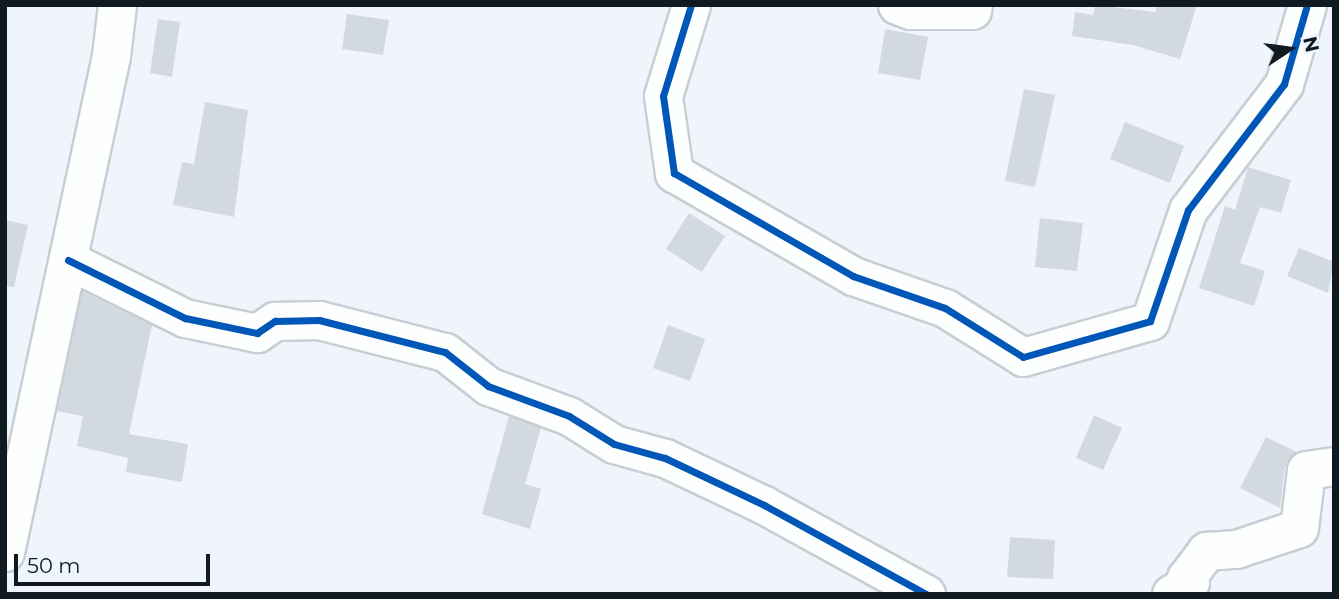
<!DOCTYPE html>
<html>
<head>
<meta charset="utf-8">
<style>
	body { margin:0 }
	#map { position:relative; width:1339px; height:599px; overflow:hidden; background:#eff5fa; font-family:Montserrat,sans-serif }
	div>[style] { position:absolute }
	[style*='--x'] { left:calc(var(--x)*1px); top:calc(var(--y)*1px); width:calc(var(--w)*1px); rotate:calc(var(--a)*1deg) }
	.building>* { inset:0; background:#d2dae0 }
	.roads { filter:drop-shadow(2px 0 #c7ced4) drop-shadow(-2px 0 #c7ced4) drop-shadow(0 2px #c7ced4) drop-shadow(0 -2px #c7ced4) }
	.minor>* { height:37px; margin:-18.5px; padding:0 18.5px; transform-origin:18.5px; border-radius:18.5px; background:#fdfefe }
	.cycleway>* { height:7px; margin:-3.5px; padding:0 3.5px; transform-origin:3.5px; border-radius:3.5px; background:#0057b8 }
	span { translate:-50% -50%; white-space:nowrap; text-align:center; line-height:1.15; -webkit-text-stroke:5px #ebf6fe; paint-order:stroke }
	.frame { position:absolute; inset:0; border:7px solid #101a21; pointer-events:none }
	.north { position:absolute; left:1255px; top:14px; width:70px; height:70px; -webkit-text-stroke:5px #ebf6fe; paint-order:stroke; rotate:77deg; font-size:19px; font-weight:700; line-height:28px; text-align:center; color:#101a21 }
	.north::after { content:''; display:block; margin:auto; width:24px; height:32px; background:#101a21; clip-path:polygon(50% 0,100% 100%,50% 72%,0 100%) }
	.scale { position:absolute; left:14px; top:554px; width:196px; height:32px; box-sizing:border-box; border:4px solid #101a21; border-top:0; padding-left:9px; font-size:21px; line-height:24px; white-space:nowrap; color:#101a21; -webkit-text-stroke:5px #ebf6fe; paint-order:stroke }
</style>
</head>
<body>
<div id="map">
	<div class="building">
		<div style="clip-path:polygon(1095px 5px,1155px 12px,1157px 5px,1197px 5px,1180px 59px,1133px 45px,1072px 36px,1075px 12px,1093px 15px)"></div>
		<div style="clip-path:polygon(347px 14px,389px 20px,383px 55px,342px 49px)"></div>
		<div style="clip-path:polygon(158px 19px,180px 22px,172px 77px,150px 73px)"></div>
		<div style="clip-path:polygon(885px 29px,928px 37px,920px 80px,878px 73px)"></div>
		<div style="clip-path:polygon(1024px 89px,1055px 95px,1035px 187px,1005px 181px)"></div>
		<div style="clip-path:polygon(205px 102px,248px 110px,234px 217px,173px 205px,182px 162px,194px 164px)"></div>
		<div style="clip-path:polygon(1125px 122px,1184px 146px,1170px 183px,1110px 159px)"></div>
		<div style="clip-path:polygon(1248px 167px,1291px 180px,1281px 213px,1260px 207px,1240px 263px,1265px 271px,1254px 306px,1199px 288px,1225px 206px,1235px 210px)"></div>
		<div style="clip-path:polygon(689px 213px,725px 236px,702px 272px,666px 249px)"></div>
		<div style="clip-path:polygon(1040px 218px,1083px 223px,1077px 271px,1035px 267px)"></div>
		<div style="clip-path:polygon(5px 220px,28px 225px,14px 287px,5px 286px)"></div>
		<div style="clip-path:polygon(1299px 248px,1334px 262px,1328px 293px,1287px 276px)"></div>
		<div style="clip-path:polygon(82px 291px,152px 325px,129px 434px,188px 444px,182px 482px,126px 472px,128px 458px,77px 446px,83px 416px,57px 411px)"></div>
		<div style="clip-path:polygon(668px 325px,705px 339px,690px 381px,653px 368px)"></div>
		<div style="clip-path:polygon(1094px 415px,1122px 428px,1103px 470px,1076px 458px)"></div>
		<div style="clip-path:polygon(509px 416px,541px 428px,525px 484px,541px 489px,530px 529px,482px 514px)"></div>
		<div style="clip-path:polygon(1266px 437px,1297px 452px,1285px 467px,1280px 508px,1240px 488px)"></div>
		<div style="clip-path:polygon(1010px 537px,1055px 540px,1053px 579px,1007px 577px)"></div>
	</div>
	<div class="roads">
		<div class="minor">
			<div style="--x:691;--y:5;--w:95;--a:107.1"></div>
			<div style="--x:663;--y:96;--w:78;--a:81.9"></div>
			<div style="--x:674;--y:173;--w:207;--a:29.9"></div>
			<div style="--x:853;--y:276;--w:97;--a:19.2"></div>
			<div style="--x:945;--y:308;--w:92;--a:32.1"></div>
			<div style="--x:1023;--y:357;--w:132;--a:-15.8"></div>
			<div style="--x:1150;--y:321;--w:117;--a:-71.1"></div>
			<div style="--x:1188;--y:210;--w:158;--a:-52.7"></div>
			<div style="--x:1284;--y:84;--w:82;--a:-73.8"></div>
			<div style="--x:897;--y:5;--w:14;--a:21"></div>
			<div style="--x:910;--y:10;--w:62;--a:0"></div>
			<div style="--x:972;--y:10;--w:5;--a:-79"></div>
			<div style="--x:68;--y:260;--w:131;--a:26.4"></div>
			<div style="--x:185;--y:318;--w:74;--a:11.8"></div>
			<div style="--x:257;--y:333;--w:22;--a:-34"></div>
			<div style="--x:275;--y:321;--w:44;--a:-1.3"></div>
			<div style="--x:319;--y:320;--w:130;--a:14.3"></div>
			<div style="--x:445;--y:352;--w:55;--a:38.3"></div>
			<div style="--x:488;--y:386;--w:86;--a:20.3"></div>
			<div style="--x:569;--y:416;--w:53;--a:31.9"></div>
			<div style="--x:614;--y:444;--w:53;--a:15.4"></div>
			<div style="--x:665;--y:458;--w:110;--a:25.4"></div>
			<div style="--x:764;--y:505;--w:185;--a:28.8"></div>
			<div style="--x:5;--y:552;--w:507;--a:-77.94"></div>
			<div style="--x:111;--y:56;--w:51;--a:-83.3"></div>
			<div style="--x:1171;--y:594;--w:22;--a:-32"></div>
			<div style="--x:1190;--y:582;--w:6;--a:-135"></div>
			<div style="--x:1186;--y:578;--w:34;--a:-53"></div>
			<div style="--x:1206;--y:551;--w:30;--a:-4"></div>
			<div style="--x:1236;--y:549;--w:66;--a:-18.4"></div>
			<div style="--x:1299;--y:528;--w:58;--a:-83.1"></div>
			<div style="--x:1306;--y:470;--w:28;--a:-8"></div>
		</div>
	</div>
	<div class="cycleway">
		<div style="--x:691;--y:5;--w:95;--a:107.1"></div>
		<div style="--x:663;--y:96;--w:78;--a:81.9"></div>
		<div style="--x:674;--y:173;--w:207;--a:29.9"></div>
		<div style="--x:853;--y:276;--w:97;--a:19.2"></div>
		<div style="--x:945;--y:308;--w:92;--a:32.1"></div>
		<div style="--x:1023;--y:357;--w:132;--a:-15.8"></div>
		<div style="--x:1150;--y:321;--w:117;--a:-71.1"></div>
		<div style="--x:1188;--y:210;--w:158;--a:-52.7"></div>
		<div style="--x:1284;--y:84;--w:82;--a:-73.8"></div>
		<div style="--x:68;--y:260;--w:131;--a:26.4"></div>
		<div style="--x:185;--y:318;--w:74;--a:11.8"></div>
		<div style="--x:257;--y:333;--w:22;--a:-34"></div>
		<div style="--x:275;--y:321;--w:44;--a:-1.3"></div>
		<div style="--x:319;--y:320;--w:130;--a:14.3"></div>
		<div style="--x:445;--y:352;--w:55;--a:38.3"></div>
		<div style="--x:488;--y:386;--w:86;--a:20.3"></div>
		<div style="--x:569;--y:416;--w:53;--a:31.9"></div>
		<div style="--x:614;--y:444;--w:53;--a:15.4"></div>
		<div style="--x:665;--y:458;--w:110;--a:25.4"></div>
		<div style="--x:764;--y:505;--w:185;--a:28.8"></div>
	</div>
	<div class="frame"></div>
	<div class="north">N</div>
	<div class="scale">50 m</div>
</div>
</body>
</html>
